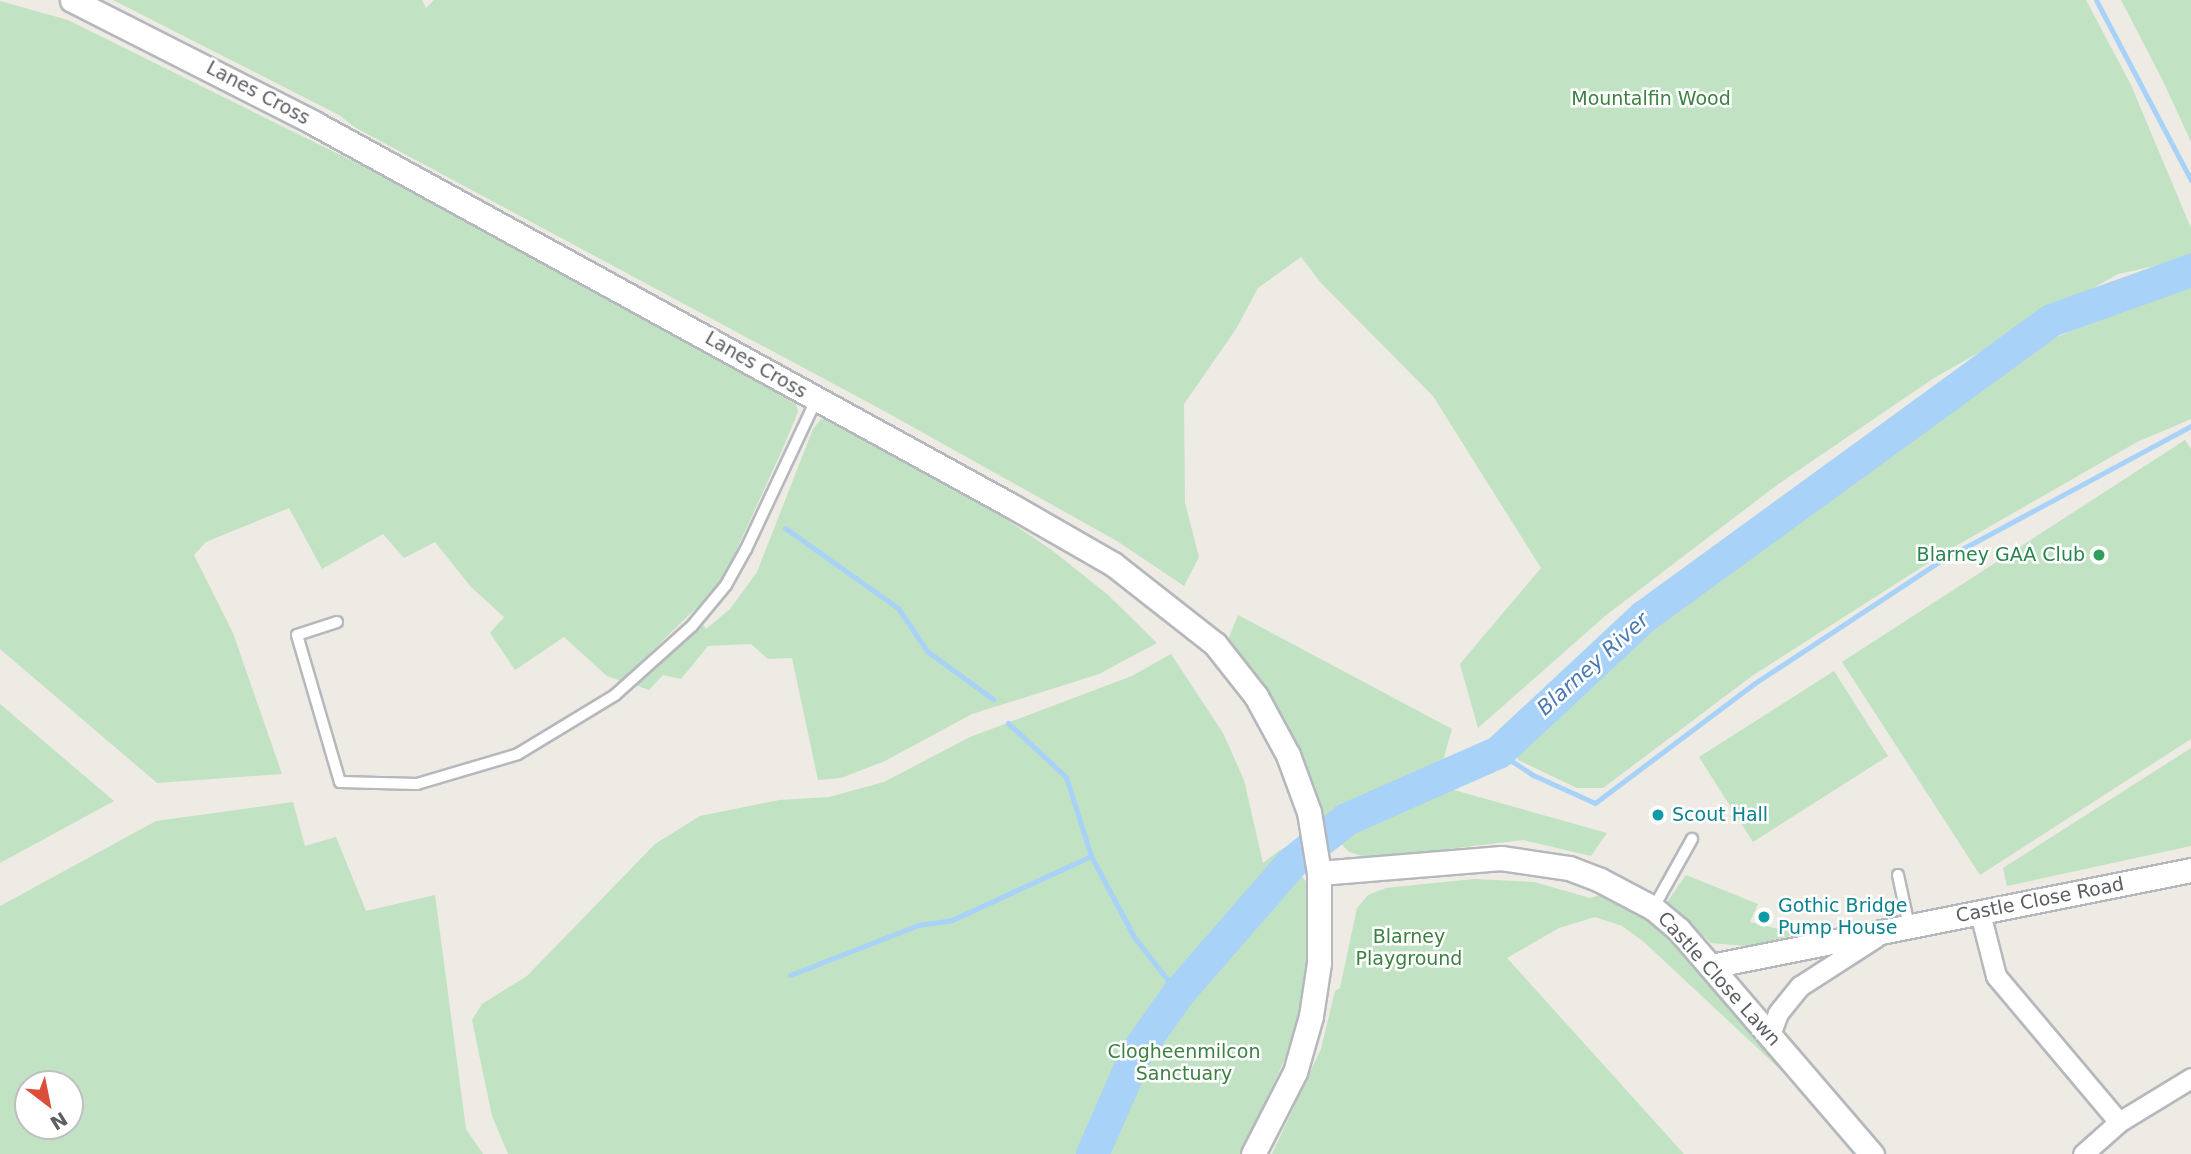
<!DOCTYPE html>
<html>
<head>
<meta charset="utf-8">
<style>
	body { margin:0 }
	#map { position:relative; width:2191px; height:1154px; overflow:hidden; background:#edebe3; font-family:"DejaVu Sans",sans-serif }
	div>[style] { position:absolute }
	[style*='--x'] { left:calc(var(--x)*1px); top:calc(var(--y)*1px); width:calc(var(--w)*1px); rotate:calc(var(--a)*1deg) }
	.green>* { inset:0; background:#c1e2c3 }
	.stream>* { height:5px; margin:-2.5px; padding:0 2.5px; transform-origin:2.5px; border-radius:2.5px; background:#a8d2f8 }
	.river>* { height:33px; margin:-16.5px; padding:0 16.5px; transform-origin:16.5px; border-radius:16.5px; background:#a8d2f8 }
	.roads { filter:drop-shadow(2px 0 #b5b8bc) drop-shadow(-2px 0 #b5b8bc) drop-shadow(0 2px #b5b8bc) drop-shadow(0 -2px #b5b8bc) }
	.service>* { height:10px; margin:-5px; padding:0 5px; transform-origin:5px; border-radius:5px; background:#fff }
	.minor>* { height:19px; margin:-9.5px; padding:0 9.5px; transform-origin:9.5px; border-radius:9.5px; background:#fff }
	.tertiary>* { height:23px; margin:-11.5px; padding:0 11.5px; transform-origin:11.5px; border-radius:11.5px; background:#fff }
	.dots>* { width:19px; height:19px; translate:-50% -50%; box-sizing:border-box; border:4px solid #fff; border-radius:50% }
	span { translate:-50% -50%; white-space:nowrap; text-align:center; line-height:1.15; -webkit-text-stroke:5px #fff; paint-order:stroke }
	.street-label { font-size:19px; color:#5b5e63 }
	.park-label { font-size:19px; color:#3c8142 }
	.leisure-label { font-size:19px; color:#27864d }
	.right { translate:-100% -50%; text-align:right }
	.culture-label { font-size:19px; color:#0d838f }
	.left { translate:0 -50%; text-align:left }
	.water-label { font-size:21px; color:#4a78b1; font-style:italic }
	.north { position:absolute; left:14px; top:1070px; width:70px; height:70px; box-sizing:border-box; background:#fff; border:2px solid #bdbfc1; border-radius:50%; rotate:148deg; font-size:19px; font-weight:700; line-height:28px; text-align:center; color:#5b5e63 }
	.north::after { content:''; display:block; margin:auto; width:24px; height:32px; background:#db4e3b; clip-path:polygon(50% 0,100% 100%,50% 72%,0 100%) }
</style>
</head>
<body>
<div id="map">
	<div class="green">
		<div style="clip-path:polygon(113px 0,422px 0,426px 8px,434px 0,2086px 0,2131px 85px,2191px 228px,2191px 258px,2118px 274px,1934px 378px,1777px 485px,1605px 616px,1478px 728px,1460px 664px,1541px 568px,1433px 396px,1321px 283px,1301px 257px,1258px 288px,1236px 329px,1184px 404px,1185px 503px,1199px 557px,1184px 586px,1117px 541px,886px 412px,356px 128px,339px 115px)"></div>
		<div style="clip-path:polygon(2121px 0,2191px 0,2191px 142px,2163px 81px)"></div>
		<div style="clip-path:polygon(0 1px,68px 20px,510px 239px,796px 404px,798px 412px,783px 448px,721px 584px,621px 681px,607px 676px,564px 637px,515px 670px,490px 633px,504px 617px,471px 587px,435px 542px,404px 558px,383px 534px,322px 569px,289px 508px,206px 542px,194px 555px,233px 633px,282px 774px,157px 783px,0 649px)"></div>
		<div style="clip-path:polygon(2191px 281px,2191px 419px,2137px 442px,1947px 551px,1752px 676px,1603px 788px,1577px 788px,1518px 760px,1514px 743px,1795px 506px,1910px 438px,2057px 337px)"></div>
		<div style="clip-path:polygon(828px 418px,988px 507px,1053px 551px,1108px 595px,1157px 643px,1099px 674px,972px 714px,885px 761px,841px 778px,818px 780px,792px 658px,768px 659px,751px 644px,708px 646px,681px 679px,663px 675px,649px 690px,635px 685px,703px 625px,706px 629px,730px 609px,757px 572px,813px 429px,821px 419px)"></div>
		<div style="clip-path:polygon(2185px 440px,2191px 449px,2191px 739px,1980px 875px,1842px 662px)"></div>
		<div style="clip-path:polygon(1238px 615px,1452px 729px,1436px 785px,1607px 833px,1591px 856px,1523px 840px,1407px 854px,1366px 857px,1349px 852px,1330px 832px,1299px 747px,1228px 640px)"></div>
		<div style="clip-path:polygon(1171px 654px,1223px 733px,1244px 780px,1263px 863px,1280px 850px,1309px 885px,1310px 961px,1297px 1032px,1242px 1154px,508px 1154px,492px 1116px,472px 1020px,482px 1004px,527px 976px,655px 844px,700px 816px,779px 800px,829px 797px,884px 782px,970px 737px,1132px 676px)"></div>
		<div style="clip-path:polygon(1834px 671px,1888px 756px,1753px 842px,1699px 757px)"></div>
		<div style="clip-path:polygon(0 704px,114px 801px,0 863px)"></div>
		<div style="clip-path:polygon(2191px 748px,2191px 846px,2007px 886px,2003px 868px)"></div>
		<div style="clip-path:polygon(evenodd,293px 802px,305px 846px,336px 837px,366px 911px,435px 895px,466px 1129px,483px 1154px,0 1154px,0 906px,156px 821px,293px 802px,70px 1084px,70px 1126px,28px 1126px,28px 1084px,70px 1084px)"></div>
		<div style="clip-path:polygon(1686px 875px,1758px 904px,1750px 922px,1799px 934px,1747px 946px,1711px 943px,1667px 902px)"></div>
		<div style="clip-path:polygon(1474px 879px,1534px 882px,1590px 898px,1600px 895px,1650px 922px,1683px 952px,1789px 1072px,1782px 1071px,1644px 942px,1622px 926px,1595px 917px,1559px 928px,1507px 958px,1684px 1154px,1272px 1154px,1321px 1049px,1335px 991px,1340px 988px,1357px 908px,1368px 895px,1386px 888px)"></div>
	</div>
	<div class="stream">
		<div style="--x:2096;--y:0;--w:204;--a:62.2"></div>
		<div style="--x:785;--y:528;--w:138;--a:35.3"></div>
		<div style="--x:898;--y:608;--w:52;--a:56"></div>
		<div style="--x:927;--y:651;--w:82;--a:36"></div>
		<div style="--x:1008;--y:723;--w:79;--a:43"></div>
		<div style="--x:1066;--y:777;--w:83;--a:72.4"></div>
		<div style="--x:1091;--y:856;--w:92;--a:62"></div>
		<div style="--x:1134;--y:937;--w:71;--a:51.8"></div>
		<div style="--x:1498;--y:752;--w:42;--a:33.3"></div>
		<div style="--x:1533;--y:775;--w:68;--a:24.3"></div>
		<div style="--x:1595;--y:803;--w:200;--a:-36.9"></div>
		<div style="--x:1755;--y:683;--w:222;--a:-33.4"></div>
		<div style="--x:1940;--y:561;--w:285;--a:-28.3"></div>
		<div style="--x:790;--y:975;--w:137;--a:-21.3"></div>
		<div style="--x:918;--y:925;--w:34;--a:-8"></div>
		<div style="--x:952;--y:920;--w:153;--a:-24.7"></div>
	</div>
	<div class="river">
		<div style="--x:1092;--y:1154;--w:112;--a:-66.4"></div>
		<div style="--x:1137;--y:1051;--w:71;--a:-54.7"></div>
		<div style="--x:1178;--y:993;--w:174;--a:-49"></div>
		<div style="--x:1292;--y:862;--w:69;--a:-38.5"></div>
		<div style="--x:1346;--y:819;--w:166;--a:-23.8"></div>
		<div style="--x:1498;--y:752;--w:200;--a:-43"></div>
		<div style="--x:1644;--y:616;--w:503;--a:-36.03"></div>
		<div style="--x:2051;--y:320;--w:149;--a:-19.7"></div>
	</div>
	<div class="roads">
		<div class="service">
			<div style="--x:337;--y:622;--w:42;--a:162"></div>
			<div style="--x:297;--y:635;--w:153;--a:73.7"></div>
			<div style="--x:340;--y:782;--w:77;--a:1.5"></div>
			<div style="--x:417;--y:784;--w:105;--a:-16.5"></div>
			<div style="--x:518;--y:754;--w:114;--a:-31.3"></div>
			<div style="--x:615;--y:695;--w:103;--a:-41.9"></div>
			<div style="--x:692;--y:626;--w:53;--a:-50.3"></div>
			<div style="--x:726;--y:585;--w:41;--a:-60.9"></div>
			<div style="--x:746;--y:549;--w:165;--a:-64.8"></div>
			<div style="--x:1898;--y:875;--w:52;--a:77.8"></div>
			<div style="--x:1654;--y:907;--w:78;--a:-60.8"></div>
		</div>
		<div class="minor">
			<div style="--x:1980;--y:913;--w:65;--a:75.7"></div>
			<div style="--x:1996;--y:976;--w:191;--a:49.9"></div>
			<div style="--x:1770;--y:1035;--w:23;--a:-70"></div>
			<div style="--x:1778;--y:1013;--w:35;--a:-51"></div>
			<div style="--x:1800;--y:986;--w:90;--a:-32.8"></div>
			<div style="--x:2083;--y:1154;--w:48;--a:-41.6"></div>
			<div style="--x:2119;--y:1122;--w:84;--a:-31.4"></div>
		</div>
		<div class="tertiary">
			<div style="--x:72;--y:0;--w:271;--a:26.9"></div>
			<div style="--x:314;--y:123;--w:796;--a:28.75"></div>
			<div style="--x:1012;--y:506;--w:116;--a:29.9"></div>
			<div style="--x:1113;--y:564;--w:130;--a:38.1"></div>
			<div style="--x:1215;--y:644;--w:66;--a:51.7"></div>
			<div style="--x:1256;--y:696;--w:67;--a:61.5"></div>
			<div style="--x:1288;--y:755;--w:61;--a:69.8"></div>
			<div style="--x:1309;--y:812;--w:62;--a:80.7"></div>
			<div style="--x:1319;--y:873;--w:90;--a:90"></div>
			<div style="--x:1319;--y:963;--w:54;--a:98.6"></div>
			<div style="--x:1311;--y:1016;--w:58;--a:105.9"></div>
			<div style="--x:1295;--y:1072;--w:92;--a:117.1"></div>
			<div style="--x:1319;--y:873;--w:183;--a:-4.7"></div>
			<div style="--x:1501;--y:858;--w:69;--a:8.4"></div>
			<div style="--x:1569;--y:868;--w:33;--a:21"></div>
			<div style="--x:1600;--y:880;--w:60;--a:27.8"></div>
			<div style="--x:1653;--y:908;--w:34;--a:40"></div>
			<div style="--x:1679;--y:930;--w:296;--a:49.3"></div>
			<div style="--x:1711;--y:966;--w:490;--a:-11.3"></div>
		</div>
	</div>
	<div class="dots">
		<div style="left:2099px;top:555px;background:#2e9e5b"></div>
		<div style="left:1658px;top:815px;background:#0f9aa8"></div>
		<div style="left:1764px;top:917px;background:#0f9aa8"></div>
	</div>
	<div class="street-label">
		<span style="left:258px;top:93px;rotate:28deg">Lanes Cross</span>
		<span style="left:756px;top:365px;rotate:30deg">Lanes Cross</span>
		<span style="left:2040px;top:900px;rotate:-11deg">Castle Close Road</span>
		<span style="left:1719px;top:979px;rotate:48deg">Castle Close Lawn</span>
	</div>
	<div class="park-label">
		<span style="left:1651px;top:99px">Mountalfin Wood</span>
		<span style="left:1409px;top:948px">Blarney<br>Playground</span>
		<span style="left:1184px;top:1063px">Clogheenmilcon<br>Sanctuary</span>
	</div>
	<div class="leisure-label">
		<span class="right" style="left:2085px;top:555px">Blarney GAA Club</span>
	</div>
	<div class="culture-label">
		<span class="left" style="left:1672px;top:815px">Scout Hall</span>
		<span class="left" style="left:1778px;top:917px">Gothic Bridge<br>Pump House</span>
	</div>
	<div class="water-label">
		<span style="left:1593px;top:664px;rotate:-42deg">Blarney River</span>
	</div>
	<div class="north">N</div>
</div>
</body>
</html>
